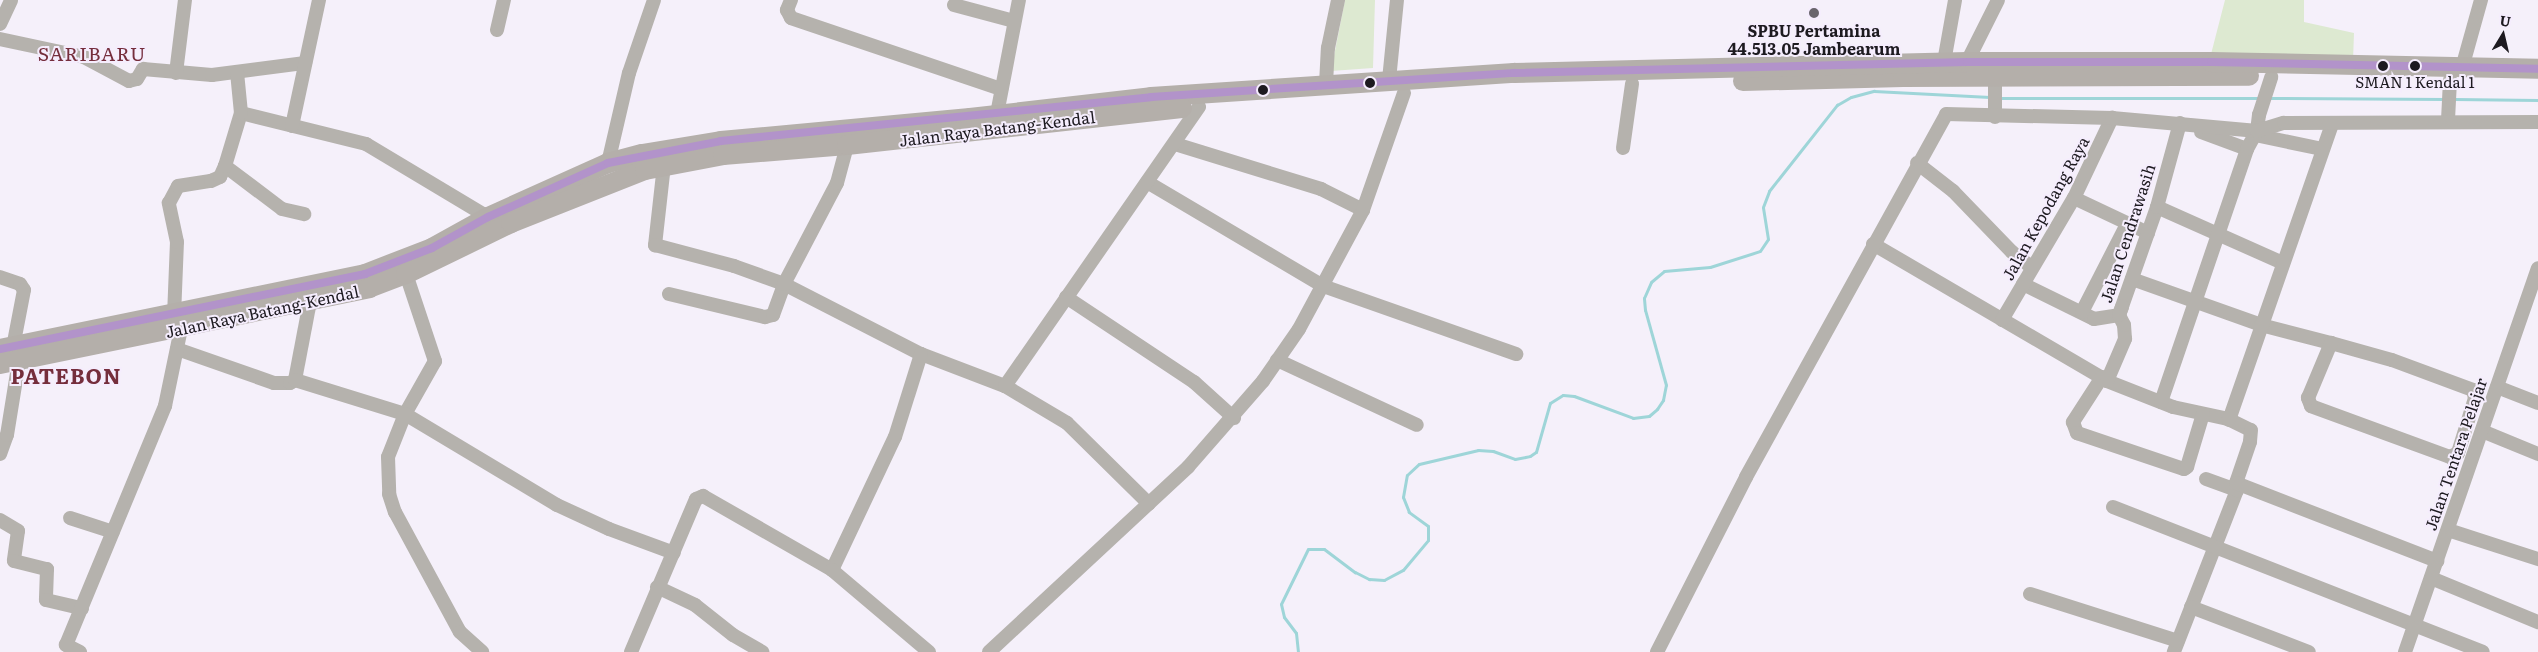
<!DOCTYPE html>
<html>
<head>
<meta charset="utf-8">
<style>
	body { margin:0 }
	#map { position:relative; width:2538px; height:652px; overflow:hidden; background:#f5f0fa; font-family:Literata,serif }
	div>[style] { position:absolute }
	[style*='--x'] { left:calc(var(--x)*1px); top:calc(var(--y)*1px); width:calc(var(--w)*1px); rotate:calc(var(--a)*1deg) }
	.green>* { inset:0; background:#dde9d1 }
	.stream>* { height:3px; margin:-1.5px; padding:0 1.5px; transform-origin:1.5px; border-radius:1.5px; background:#9ed5d8 }
	.minor>* { height:14px; margin:-7px; padding:0 7px; transform-origin:7px; border-radius:7px; background:#b5b2ad }
	.highway>* { height:20px; margin:-10px; padding:0 10px; transform-origin:10px; border-radius:10px; background:#b4afaa }
	.bus-1>* { height:8px; margin:-4px; padding:0 4px; transform-origin:4px; border-radius:4px; background:#b293ca }
	.dots>* { width:14px; height:14px; translate:-50% -50%; box-sizing:border-box; border:2px solid #f5edfd; border-radius:50% }
	span { translate:-50% -50%; white-space:nowrap; text-align:center; line-height:1.15; -webkit-text-stroke:4px #f5edfd; paint-order:stroke }
	.bus-label { font-size:15px; color:#1d1a20 }
	.poi-label { font-size:16px; color:#1d1a20; font-weight:700 }
	.street-label { font-size:16px; color:#1d1a20 }
	.quarter-label { font-size:19px; color:#752e3c; letter-spacing:1px }
	.district-label { font-size:21px; color:#752e3c; font-weight:700; letter-spacing:1px }
	.north { position:absolute; left:2478px; top:10px; width:50px; height:50px; -webkit-text-stroke:4px #f5edfd; paint-order:stroke; rotate:9deg; font-size:14px; font-weight:700; line-height:20px; text-align:center; color:#1d1a20 }
	.north::after { content:''; display:block; margin:auto; width:18px; height:22px; background:#1d1a20; clip-path:polygon(50% 0,100% 100%,50% 72%,0 100%) }
</style>
</head>
<body>
<div id="map">
	<div class="green">
		<div style="clip-path:polygon(1345px 0,1375px 0,1373px 68px,1331px 71px)"></div>
		<div style="clip-path:polygon(2225px 0,2304px 0,2304px 22px,2354px 33px,2353px 61px,2210px 58px)"></div>
	</div>
	<div class="stream">
		<div style="--x:1999;--y:98;--w:261;--a:0"></div>
		<div style="--x:2269;--y:98;--w:176;--a:0.3"></div>
		<div style="--x:2454;--y:99;--w:84;--a:0.7"></div>
		<div style="--x:1298;--y:652;--w:19;--a:-96"></div>
		<div style="--x:1296;--y:633;--w:20;--a:-127"></div>
		<div style="--x:1284;--y:617;--w:13;--a:-103"></div>
		<div style="--x:1281;--y:604;--w:61;--a:-63.9"></div>
		<div style="--x:1308;--y:549;--w:16;--a:0"></div>
		<div style="--x:1324;--y:549;--w:39;--a:37"></div>
		<div style="--x:1355;--y:572;--w:16;--a:27"></div>
		<div style="--x:1369;--y:579;--w:15;--a:4"></div>
		<div style="--x:1384;--y:580;--w:21;--a:-28"></div>
		<div style="--x:1403;--y:570;--w:39;--a:-50"></div>
		<div style="--x:1428;--y:540;--w:14;--a:-90"></div>
		<div style="--x:1428;--y:526;--w:24;--a:-144"></div>
		<div style="--x:1409;--y:512;--w:16;--a:-112"></div>
		<div style="--x:1403;--y:497;--w:22;--a:-80"></div>
		<div style="--x:1407;--y:475;--w:16;--a:-43"></div>
		<div style="--x:1419;--y:464;--w:61;--a:-13.3"></div>
		<div style="--x:1478;--y:450;--w:15;--a:4"></div>
		<div style="--x:1493;--y:451;--w:23;--a:20"></div>
		<div style="--x:1515;--y:459;--w:15;--a:-11"></div>
		<div style="--x:1530;--y:456;--w:7;--a:-34"></div>
		<div style="--x:1536;--y:452;--w:51;--a:-74.1"></div>
		<div style="--x:1550;--y:403;--w:15;--a:-32"></div>
		<div style="--x:1563;--y:395;--w:11;--a:5"></div>
		<div style="--x:1574;--y:396;--w:63;--a:20.4"></div>
		<div style="--x:1633;--y:418;--w:16;--a:-7"></div>
		<div style="--x:1649;--y:416;--w:11;--a:-41"></div>
		<div style="--x:1657;--y:409;--w:11;--a:-56"></div>
		<div style="--x:1663;--y:400;--w:15;--a:-79"></div>
		<div style="--x:1666;--y:385;--w:78;--a:-105.6"></div>
		<div style="--x:1645;--y:310;--w:12;--a:-95"></div>
		<div style="--x:1644;--y:298;--w:17;--a:-66"></div>
		<div style="--x:1651;--y:282;--w:17;--a:-40"></div>
		<div style="--x:1664;--y:271;--w:46;--a:-5"></div>
		<div style="--x:1710;--y:267;--w:52;--a:-17.7"></div>
		<div style="--x:1760;--y:251;--w:14;--a:-56"></div>
		<div style="--x:1768;--y:239;--w:32;--a:-99"></div>
		<div style="--x:1763;--y:207;--w:17;--a:-69"></div>
		<div style="--x:1769;--y:191;--w:110;--a:-51.7"></div>
		<div style="--x:1837;--y:105;--w:16;--a:-30"></div>
		<div style="--x:1851;--y:97;--w:24;--a:-15"></div>
		<div style="--x:1874;--y:91;--w:116;--a:3"></div>
	</div>
	<div class="minor">
		<div style="--x:791;--y:0;--w:11;--a:112"></div>
		<div style="--x:787;--y:10;--w:9;--a:63"></div>
		<div style="--x:791;--y:18;--w:222;--a:18.7"></div>
		<div style="--x:954;--y:5;--w:62;--a:14.9"></div>
		<div style="--x:0;--y:24;--w:26;--a:-65"></div>
		<div style="--x:497;--y:30;--w:31;--a:-77"></div>
		<div style="--x:0;--y:39;--w:86;--a:12.1"></div>
		<div style="--x:84;--y:57;--w:51;--a:28.1"></div>
		<div style="--x:129;--y:81;--w:8;--a:-14"></div>
		<div style="--x:137;--y:79;--w:12;--a:-59"></div>
		<div style="--x:143;--y:69;--w:69;--a:5"></div>
		<div style="--x:212;--y:75;--w:94;--a:-7.4"></div>
		<div style="--x:1944;--y:62;--w:63;--a:-79.9"></div>
		<div style="--x:1967;--y:62;--w:69;--a:-63.4"></div>
		<div style="--x:2462;--y:68;--w:71;--a:-74.4"></div>
		<div style="--x:176;--y:73;--w:74;--a:-83"></div>
		<div style="--x:1389;--y:80;--w:80;--a:-84.3"></div>
		<div style="--x:1326;--y:84;--w:36;--a:-87"></div>
		<div style="--x:1328;--y:48;--w:49;--a:-78.2"></div>
		<div style="--x:241;--y:113;--w:129;--a:13.9"></div>
		<div style="--x:366;--y:144;--w:142;--a:30.9"></div>
		<div style="--x:997;--y:114;--w:116;--a:-79.1"></div>
		<div style="--x:1995;--y:117;--w:40;--a:-90"></div>
		<div style="--x:2448;--y:120;--w:40;--a:-87.1"></div>
		<div style="--x:292;--y:126;--w:129;--a:-77.9"></div>
		<div style="--x:2201;--y:132;--w:49;--a:20.3"></div>
		<div style="--x:2255;--y:135;--w:68;--a:11.8"></div>
		<div style="--x:1175;--y:144;--w:153;--a:17.1"></div>
		<div style="--x:1321;--y:189;--w:47;--a:26.6"></div>
		<div style="--x:1623;--y:148;--w:65;--a:-82"></div>
		<div style="--x:608;--y:163;--w:92;--a:-76.9"></div>
		<div style="--x:629;--y:73;--w:77;--a:-71.1"></div>
		<div style="--x:1917;--y:163;--w:46;--a:37.9"></div>
		<div style="--x:1953;--y:191;--w:85;--a:46"></div>
		<div style="--x:2012;--y:252;--w:24;--a:38"></div>
		<div style="--x:664;--y:165;--w:81;--a:96.4"></div>
		<div style="--x:655;--y:245;--w:82;--a:14.9"></div>
		<div style="--x:734;--y:266;--w:53;--a:19.8"></div>
		<div style="--x:784;--y:284;--w:154;--a:27.1"></div>
		<div style="--x:921;--y:354;--w:90;--a:20.9"></div>
		<div style="--x:1005;--y:386;--w:72;--a:30.8"></div>
		<div style="--x:1067;--y:423;--w:115;--a:44.6"></div>
		<div style="--x:225;--y:166;--w:71;--a:37"></div>
		<div style="--x:282;--y:209;--w:23;--a:13"></div>
		<div style="--x:1147;--y:182;--w:204;--a:30.6"></div>
		<div style="--x:1323;--y:286;--w:205;--a:19.4"></div>
		<div style="--x:2074;--y:198;--w:82;--a:25.3"></div>
		<div style="--x:2157;--y:207;--w:138;--a:24"></div>
		<div style="--x:1873;--y:244;--w:271;--a:30.3"></div>
		<div style="--x:2107;--y:381;--w:71;--a:21.5"></div>
		<div style="--x:2173;--y:407;--w:56;--a:12.3"></div>
		<div style="--x:2228;--y:419;--w:25;--a:26"></div>
		<div style="--x:2251;--y:430;--w:12;--a:95"></div>
		<div style="--x:2250;--y:442;--w:43;--a:108.9"></div>
		<div style="--x:2236;--y:483;--w:7;--a:82"></div>
		<div style="--x:2237;--y:490;--w:174;--a:111.3"></div>
		<div style="--x:406;--y:274;--w:92;--a:71.6"></div>
		<div style="--x:435;--y:361;--w:61;--a:119.5"></div>
		<div style="--x:405;--y:414;--w:177;--a:30.9"></div>
		<div style="--x:557;--y:505;--w:57;--a:24.8"></div>
		<div style="--x:609;--y:529;--w:69;--a:20.3"></div>
		<div style="--x:0;--y:277;--w:21;--a:19"></div>
		<div style="--x:20;--y:284;--w:7;--a:56"></div>
		<div style="--x:24;--y:290;--w:58;--a:100.9"></div>
		<div style="--x:2132;--y:279;--w:137;--a:19.6"></div>
		<div style="--x:2261;--y:325;--w:72;--a:14.4"></div>
		<div style="--x:2331;--y:343;--w:63;--a:15.6"></div>
		<div style="--x:2392;--y:360;--w:86;--a:20.3"></div>
		<div style="--x:2473;--y:390;--w:8;--a:76"></div>
		<div style="--x:2475;--y:398;--w:58;--a:107.2"></div>
		<div style="--x:2458;--y:453;--w:9;--a:153"></div>
		<div style="--x:2450;--y:457;--w:148;--a:-159.9"></div>
		<div style="--x:2311;--y:406;--w:9;--a:-111"></div>
		<div style="--x:2308;--y:398;--w:60;--a:-67.3"></div>
		<div style="--x:2023;--y:284;--w:79;--a:26.2"></div>
		<div style="--x:2094;--y:319;--w:25;--a:-9"></div>
		<div style="--x:2119;--y:315;--w:114;--a:-70.6"></div>
		<div style="--x:2157;--y:207;--w:87;--a:-74.7"></div>
		<div style="--x:669;--y:294;--w:99;--a:13.5"></div>
		<div style="--x:765;--y:317;--w:8;--a:-14"></div>
		<div style="--x:773;--y:315;--w:33;--a:-70"></div>
		<div style="--x:784;--y:284;--w:114;--a:-62.3"></div>
		<div style="--x:837;--y:183;--w:39;--a:-75"></div>
		<div style="--x:1066;--y:297;--w:154;--a:33.6"></div>
		<div style="--x:1194;--y:382;--w:54;--a:42"></div>
		<div style="--x:2082;--y:312;--w:99;--a:-62.9"></div>
		<div style="--x:174;--y:316;--w:74;--a:-87.7"></div>
		<div style="--x:177;--y:242;--w:40;--a:-102"></div>
		<div style="--x:169;--y:203;--w:19;--a:-62"></div>
		<div style="--x:178;--y:186;--w:33;--a:-9"></div>
		<div style="--x:211;--y:181;--w:10;--a:-24"></div>
		<div style="--x:220;--y:177;--w:12;--a:-66"></div>
		<div style="--x:225;--y:166;--w:55;--a:-73.2"></div>
		<div style="--x:241;--y:113;--w:41;--a:-95.6"></div>
		<div style="--x:2002;--y:320;--w:142;--a:-59.5"></div>
		<div style="--x:2074;--y:198;--w:89;--a:-64.6"></div>
		<div style="--x:177;--y:349;--w:103;--a:19.3"></div>
		<div style="--x:274;--y:383;--w:16;--a:0"></div>
		<div style="--x:290;--y:383;--w:6;--a:-31"></div>
		<div style="--x:295;--y:380;--w:80;--a:-79.2"></div>
		<div style="--x:1277;--y:360;--w:154;--a:24.9"></div>
		<div style="--x:2102;--y:377;--w:54;--a:122.8"></div>
		<div style="--x:2073;--y:422;--w:12;--a:70"></div>
		<div style="--x:2077;--y:433;--w:113;--a:18.6"></div>
		<div style="--x:2184;--y:469;--w:4;--a:-34"></div>
		<div style="--x:2187;--y:467;--w:55;--a:-73.2"></div>
		<div style="--x:295;--y:380;--w:115;--a:17.2"></div>
		<div style="--x:405;--y:414;--w:46;--a:111.6"></div>
		<div style="--x:388;--y:457;--w:37;--a:88"></div>
		<div style="--x:389;--y:494;--w:19;--a:72"></div>
		<div style="--x:395;--y:512;--w:136;--a:61.6"></div>
		<div style="--x:460;--y:632;--w:30;--a:42"></div>
		<div style="--x:2107;--y:381;--w:46;--a:-66.8"></div>
		<div style="--x:2125;--y:339;--w:14;--a:-94"></div>
		<div style="--x:2124;--y:325;--w:11;--a:-117"></div>
		<div style="--x:2119;--y:315;--w:9;--a:-69"></div>
		<div style="--x:1005;--y:386;--w:340;--a:-55.2"></div>
		<div style="--x:2497;--y:387;--w:44;--a:21.3"></div>
		<div style="--x:2161;--y:402;--w:267;--a:-71.2"></div>
		<div style="--x:2247;--y:149;--w:21;--a:-61"></div>
		<div style="--x:2257;--y:131;--w:16;--a:-83"></div>
		<div style="--x:2259;--y:115;--w:40;--a:-72"></div>
		<div style="--x:2229;--y:420;--w:313;--a:-70.8"></div>
		<div style="--x:2482;--y:431;--w:61;--a:22.3"></div>
		<div style="--x:0;--y:454;--w:20;--a:-70"></div>
		<div style="--x:7;--y:435;--w:75;--a:-80.8"></div>
		<div style="--x:2206;--y:479;--w:33;--a:20"></div>
		<div style="--x:2236;--y:483;--w:216;--a:21.2"></div>
		<div style="--x:2113;--y:507;--w:397;--a:21.4"></div>
		<div style="--x:70;--y:518;--w:45;--a:18"></div>
		<div style="--x:0;--y:520;--w:21;--a:31"></div>
		<div style="--x:18;--y:531;--w:30;--a:98"></div>
		<div style="--x:14;--y:561;--w:34;--a:14"></div>
		<div style="--x:47;--y:569;--w:31;--a:92"></div>
		<div style="--x:46;--y:600;--w:37;--a:13"></div>
		<div style="--x:2448;--y:530;--w:95;--a:17.9"></div>
		<div style="--x:832;--y:570;--w:147;--a:-64.7"></div>
		<div style="--x:895;--y:437;--w:87;--a:-72.6"></div>
		<div style="--x:2431;--y:578;--w:116;--a:22.4"></div>
		<div style="--x:657;--y:587;--w:42;--a:25.3"></div>
		<div style="--x:695;--y:605;--w:48;--a:38.3"></div>
		<div style="--x:733;--y:635;--w:34;--a:30"></div>
		<div style="--x:2030;--y:594;--w:155;--a:17.6"></div>
		<div style="--x:2191;--y:607;--w:126;--a:20.9"></div>
		<div style="--x:80;--y:652;--w:16;--a:-153"></div>
		<div style="--x:66;--y:645;--w:259;--a:-67.5"></div>
		<div style="--x:165;--y:406;--w:79;--a:-78.3"></div>
		<div style="--x:631;--y:652;--w:166;--a:-67"></div>
		<div style="--x:696;--y:499;--w:8;--a:-23"></div>
		<div style="--x:703;--y:496;--w:149;--a:29.8"></div>
		<div style="--x:832;--y:570;--w:127;--a:40.2"></div>
		<div style="--x:989;--y:652;--w:272;--a:-42.9"></div>
		<div style="--x:1188;--y:467;--w:114;--a:-48.9"></div>
		<div style="--x:1263;--y:381;--w:63;--a:-55.3"></div>
		<div style="--x:1299;--y:329;--w:135;--a:-61.7"></div>
		<div style="--x:1363;--y:210;--w:124;--a:-70.7"></div>
		<div style="--x:1657;--y:652;--w:196;--a:-63"></div>
		<div style="--x:1746;--y:477;--w:414;--a:-61.1"></div>
		<div style="--x:1946;--y:114;--w:166;--a:1.4"></div>
		<div style="--x:2112;--y:118;--w:146;--a:5.1"></div>
		<div style="--x:2257;--y:131;--w:28;--a:-17"></div>
		<div style="--x:2284;--y:123;--w:254;--a:-0.2"></div>
		<div style="--x:2405;--y:652;--w:406;--a:-70.9"></div>
	</div>
	<div class="highway">
		<div style="--x:1743;--y:81;--w:160;--a:-1.4"></div>
		<div style="--x:1903;--y:77;--w:346;--a:-0.2"></div>
		<div style="--x:0;--y:349;--w:373;--a:-11.6"></div>
		<div style="--x:365;--y:274;--w:72;--a:-21.2"></div>
		<div style="--x:432;--y:248;--w:64;--a:-29"></div>
		<div style="--x:488;--y:217;--w:132;--a:-24.2"></div>
		<div style="--x:608;--y:163;--w:35;--a:-15"></div>
		<div style="--x:642;--y:154;--w:80;--a:-9.3"></div>
		<div style="--x:721;--y:141;--w:250;--a:-5.3"></div>
		<div style="--x:970;--y:118;--w:182;--a:-6.6"></div>
		<div style="--x:1151;--y:97;--w:364;--a:-3.8"></div>
		<div style="--x:1514;--y:73;--w:453;--a:-1.4"></div>
		<div style="--x:1967;--y:62;--w:244;--a:0"></div>
		<div style="--x:2211;--y:62;--w:327;--a:1.2"></div>
		<div style="--x:0;--y:364;--w:377;--a:-11.6"></div>
		<div style="--x:369;--y:288;--w:40;--a:-21"></div>
		<div style="--x:406;--y:274;--w:117;--a:-25.9"></div>
		<div style="--x:511;--y:223;--w:144;--a:-21.6"></div>
		<div style="--x:645;--y:170;--w:79;--a:-10.9"></div>
		<div style="--x:723;--y:155;--w:124;--a:-4.6"></div>
		<div style="--x:847;--y:145;--w:337;--a:-6.3"></div>
	</div>
	<div class="bus-1">
		<div style="--x:0;--y:349;--w:373;--a:-11.6"></div>
		<div style="--x:365;--y:274;--w:72;--a:-21.2"></div>
		<div style="--x:432;--y:248;--w:64;--a:-29"></div>
		<div style="--x:488;--y:217;--w:132;--a:-24.2"></div>
		<div style="--x:608;--y:163;--w:115;--a:-11"></div>
		<div style="--x:721;--y:141;--w:432;--a:-5.8"></div>
		<div style="--x:1151;--y:97;--w:364;--a:-3.8"></div>
		<div style="--x:1514;--y:73;--w:453;--a:-1.4"></div>
		<div style="--x:1967;--y:62;--w:244;--a:0"></div>
		<div style="--x:2211;--y:62;--w:327;--a:1.2"></div>
	</div>
	<div class="dots">
		<div style="left:1814px;top:13px;background:#69656c"></div>
		<div style="left:2383px;top:66px;background:#1d1a20"></div>
		<div style="left:2415px;top:66px;background:#1d1a20"></div>
		<div style="left:1370px;top:83px;background:#1d1a20"></div>
		<div style="left:1263px;top:90px;background:#1d1a20"></div>
	</div>
	<div class="bus-label">
		<span style="left:2415px;top:82px">SMAN 1 Kendal 1</span>
	</div>
	<div class="poi-label">
		<span style="left:1814px;top:39px">SPBU Pertamina<br>44.513.05 Jambearum</span>
	</div>
	<div class="street-label">
		<span style="left:997px;top:128px;rotate:-7deg">Jalan Raya Batang-Kendal</span>
		<span style="left:2045px;top:208px;rotate:-61deg">Jalan Kepodang Raya</span>
		<span style="left:2127px;top:233px;rotate:-72deg">Jalan Cendrawasih</span>
		<span style="left:262px;top:311px;rotate:-12deg">Jalan Raya Batang-Kendal</span>
		<span style="left:2455px;top:454px;rotate:-71deg">Jalan Tentara Pelajar</span>
	</div>
	<div class="quarter-label">
		<span style="left:92px;top:54px">SARIBARU</span>
	</div>
	<div class="district-label">
		<span style="left:66px;top:375px">PATEBON</span>
	</div>
	<div class="north">U</div>
</div>
</body>
</html>
